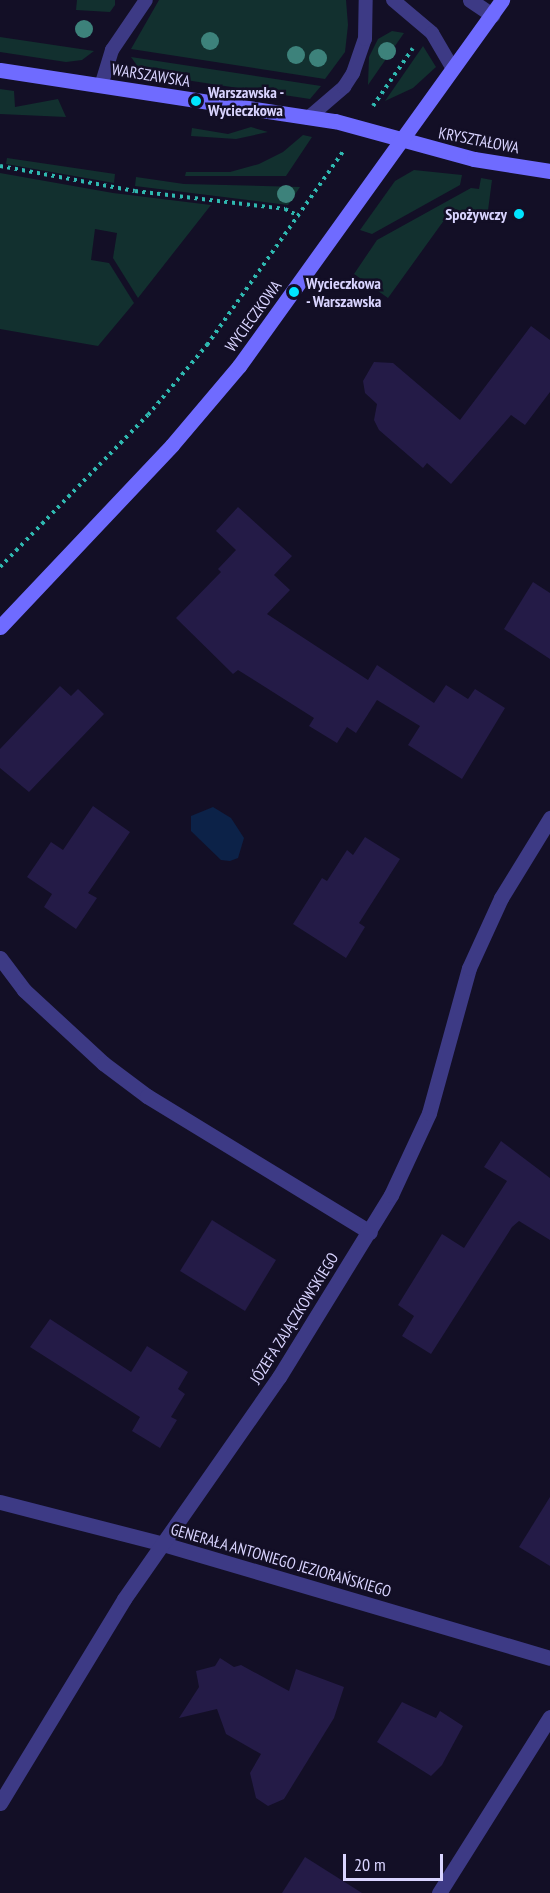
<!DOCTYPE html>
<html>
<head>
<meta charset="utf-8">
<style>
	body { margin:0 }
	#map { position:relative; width:550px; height:1893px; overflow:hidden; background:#130f26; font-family:"PT Sans Narrow",sans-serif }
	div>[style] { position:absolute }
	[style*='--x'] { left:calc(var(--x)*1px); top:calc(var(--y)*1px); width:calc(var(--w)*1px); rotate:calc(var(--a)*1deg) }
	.green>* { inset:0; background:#12302f }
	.water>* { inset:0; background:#0c2248 }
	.building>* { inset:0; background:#241b47 }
	.path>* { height:4px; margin-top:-2px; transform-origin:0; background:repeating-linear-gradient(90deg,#2fb8b0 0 3px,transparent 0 7.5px) }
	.lane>* { height:14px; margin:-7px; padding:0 7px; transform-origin:7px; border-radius:7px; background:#3d3a85 }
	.street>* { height:15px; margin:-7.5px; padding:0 7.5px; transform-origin:7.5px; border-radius:7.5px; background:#3d3a85 }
	.secondary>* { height:15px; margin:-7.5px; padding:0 7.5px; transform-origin:7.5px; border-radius:7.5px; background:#6f6bff }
	.trees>* { width:18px; height:18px; margin:-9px; border-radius:50%; background:#3d827b }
	.dots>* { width:16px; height:16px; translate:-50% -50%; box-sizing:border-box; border:3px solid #130f26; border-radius:50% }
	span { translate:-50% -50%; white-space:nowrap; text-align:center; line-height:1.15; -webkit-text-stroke:5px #130f26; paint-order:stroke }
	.street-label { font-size:16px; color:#d9d4ff }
	.poi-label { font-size:16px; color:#d9d4ff; font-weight:700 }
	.left { translate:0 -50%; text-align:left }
	.right { translate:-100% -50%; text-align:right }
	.scale { position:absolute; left:343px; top:1854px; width:100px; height:27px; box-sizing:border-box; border:3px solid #d9d4ff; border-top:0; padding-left:8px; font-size:18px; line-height:21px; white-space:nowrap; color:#d9d4ff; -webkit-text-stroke:4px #130f26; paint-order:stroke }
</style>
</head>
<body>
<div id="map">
	<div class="green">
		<div style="clip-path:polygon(77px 0,115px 0,115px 5px,110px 12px,76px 10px)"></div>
		<div style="clip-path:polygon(159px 0,346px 0,348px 25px,345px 52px,325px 79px,131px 49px)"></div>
		<div style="clip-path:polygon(392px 31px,404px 33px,368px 85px,369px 57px,378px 39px)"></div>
		<div style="clip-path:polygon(0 37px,94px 51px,82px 60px,66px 62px,0 52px)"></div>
		<div style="clip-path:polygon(423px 46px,436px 67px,413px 88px,385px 101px)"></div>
		<div style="clip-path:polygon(131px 57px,321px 86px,310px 99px,153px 75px,141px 71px)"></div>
		<div style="clip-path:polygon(0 89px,14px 91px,15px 107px,58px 99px,66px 117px,0 114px)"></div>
		<div style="clip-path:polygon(251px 127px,268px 132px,236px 139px,191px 136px,192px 128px,228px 134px)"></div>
		<div style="clip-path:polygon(303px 135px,312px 137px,286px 176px,185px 176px,186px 172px,230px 172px,259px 164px,283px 152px)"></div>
		<div style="clip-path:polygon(7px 158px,115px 174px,114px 183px,6px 164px)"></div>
		<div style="clip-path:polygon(414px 170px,462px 175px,460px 185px,372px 234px,360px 230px,395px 181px)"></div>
		<div style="clip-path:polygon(0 173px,113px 193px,211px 205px,138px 298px,113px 258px,117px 233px,95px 229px,91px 260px,109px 263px,134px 303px,98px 346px,0 329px)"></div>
		<div style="clip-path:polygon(136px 177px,184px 184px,300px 187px,288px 205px,135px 186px)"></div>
		<div style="clip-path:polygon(481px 178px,492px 180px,487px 218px,450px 212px,388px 298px,354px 274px,377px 240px,471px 188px,479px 189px)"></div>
	</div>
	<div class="water">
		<div style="clip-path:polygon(213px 807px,231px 818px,244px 838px,238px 858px,230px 861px,221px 860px,191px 831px,191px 816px)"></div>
	</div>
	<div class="building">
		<div style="clip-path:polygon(531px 326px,550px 340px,550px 392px,525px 425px,511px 415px,451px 484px,427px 463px,423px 468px,379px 430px,374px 420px,377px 404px,365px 393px,363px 381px,374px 362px,393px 363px,460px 420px)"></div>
		<div style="clip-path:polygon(238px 507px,292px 556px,274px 575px,290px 590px,267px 614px,368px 680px,377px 665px,434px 703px,446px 685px,468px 699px,475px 689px,505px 708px,462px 779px,408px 745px,420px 726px,377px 700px,356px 733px,347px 727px,337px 743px,309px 726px,314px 718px,238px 670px,233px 674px,176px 618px,221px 572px,218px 569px,236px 550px,216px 531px)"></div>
		<div style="clip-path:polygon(533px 582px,550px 593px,550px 659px,504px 629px)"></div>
		<div style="clip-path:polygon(60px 686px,71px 696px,78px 689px,104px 714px,29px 792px,0 768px,0 749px)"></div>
		<div style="clip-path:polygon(93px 806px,130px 832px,88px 893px,97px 898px,76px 929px,44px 907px,52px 894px,27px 877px,51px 842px,63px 850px)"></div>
		<div style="clip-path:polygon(365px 837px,400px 859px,359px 923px,365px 927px,346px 958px,293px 924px,322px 878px,327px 881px,347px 850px,353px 855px)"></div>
		<div style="clip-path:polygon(501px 1141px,550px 1178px,550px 1240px,519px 1221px,512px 1227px,431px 1354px,402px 1336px,414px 1316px,398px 1305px,442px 1234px,464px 1248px,507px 1181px,484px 1167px)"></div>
		<div style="clip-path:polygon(212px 1220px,276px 1260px,245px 1311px,180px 1271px)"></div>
		<div style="clip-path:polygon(50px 1319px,131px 1372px,147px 1346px,188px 1372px,178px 1389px,185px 1394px,171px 1417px,177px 1420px,160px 1448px,132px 1431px,140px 1417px,30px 1347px)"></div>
		<div style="clip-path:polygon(550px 1497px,550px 1566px,519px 1547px)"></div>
		<div style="clip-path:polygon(220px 1658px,234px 1667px,241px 1665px,289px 1691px,296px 1669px,344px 1687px,334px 1718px,284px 1799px,268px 1806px,256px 1798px,250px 1773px,261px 1754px,226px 1734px,217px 1709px,179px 1718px,199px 1687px,196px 1671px,215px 1666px)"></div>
		<div style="clip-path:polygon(402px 1702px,436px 1718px,440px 1711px,463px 1726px,442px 1765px,431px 1776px,377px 1742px)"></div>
		<div style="clip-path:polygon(305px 1857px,362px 1893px,282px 1893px)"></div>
	</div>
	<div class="path">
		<div style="--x:373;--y:106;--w:70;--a:-55.4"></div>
		<div style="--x:0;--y:166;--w:137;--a:10.5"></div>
		<div style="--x:135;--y:191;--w:151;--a:6.8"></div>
		<div style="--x:285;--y:209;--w:16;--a:27"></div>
		<div style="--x:0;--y:567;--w:212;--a:-45.8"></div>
		<div style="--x:148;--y:415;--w:92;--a:-49.9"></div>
		<div style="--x:207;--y:345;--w:238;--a:-54.9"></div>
	</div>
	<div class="lane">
		<div style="--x:393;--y:0;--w:51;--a:40.2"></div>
		<div style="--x:432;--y:33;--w:42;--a:59.7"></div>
		<div style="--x:101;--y:86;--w:38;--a:-73"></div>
		<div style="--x:112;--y:50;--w:60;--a:-55.8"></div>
		<div style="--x:308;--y:118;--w:48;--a:-40.7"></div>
		<div style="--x:344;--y:87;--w:17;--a:-57"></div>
		<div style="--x:353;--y:73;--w:36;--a:-71"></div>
		<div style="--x:365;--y:39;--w:39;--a:-89"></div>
	</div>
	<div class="street">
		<div style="--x:470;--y:0;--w:27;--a:34"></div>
		<div style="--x:0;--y:958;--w:40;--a:53"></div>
		<div style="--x:24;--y:990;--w:108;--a:42.7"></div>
		<div style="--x:103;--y:1063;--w:55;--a:36.9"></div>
		<div style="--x:147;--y:1096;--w:261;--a:31.4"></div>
		<div style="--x:0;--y:1502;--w:168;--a:14.4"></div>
		<div style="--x:163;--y:1544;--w:403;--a:16.4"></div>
		<div style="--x:0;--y:1803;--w:239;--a:-58.7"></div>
		<div style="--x:124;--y:1599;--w:271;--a:-55.1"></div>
		<div style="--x:279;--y:1377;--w:214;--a:-58.4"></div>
		<div style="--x:391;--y:1195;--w:90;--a:-65.1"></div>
		<div style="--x:429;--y:1113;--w:150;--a:-74.6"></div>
		<div style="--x:469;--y:968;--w:77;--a:-65.4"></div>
		<div style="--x:501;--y:898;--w:94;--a:-58.5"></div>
		<div style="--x:439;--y:1893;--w:208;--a:-57.8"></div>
	</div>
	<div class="secondary">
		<div style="--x:0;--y:70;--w:339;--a:8.7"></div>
		<div style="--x:335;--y:121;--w:144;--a:15.3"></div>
		<div style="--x:474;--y:159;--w:77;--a:9"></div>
		<div style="--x:0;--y:627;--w:250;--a:-46.6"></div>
		<div style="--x:172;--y:445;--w:104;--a:-49.7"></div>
		<div style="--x:239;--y:366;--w:451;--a:-54.3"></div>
	</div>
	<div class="trees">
		<div style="left:84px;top:29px"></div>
		<div style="left:210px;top:41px"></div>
		<div style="left:387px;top:51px"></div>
		<div style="left:296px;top:55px"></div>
		<div style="left:318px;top:58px"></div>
		<div style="left:286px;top:194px"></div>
	</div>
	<div class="dots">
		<div style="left:196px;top:101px;background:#00e5ff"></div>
		<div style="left:519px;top:214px;background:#00e5ff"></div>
		<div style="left:294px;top:292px;background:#00e5ff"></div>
	</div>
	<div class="street-label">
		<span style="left:151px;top:75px;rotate:9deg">WARSZAWSKA</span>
		<span style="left:479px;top:140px;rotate:11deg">KRYSZTAŁOWA</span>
		<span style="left:253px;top:316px;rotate:-54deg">WYCIECZKOWA</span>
		<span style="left:294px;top:1318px;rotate:-58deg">JÓZEFA ZAJĄCZKOWSKIEGO</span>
		<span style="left:281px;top:1560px;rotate:16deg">GENERAŁA ANTONIEGO JEZIORAŃSKIEGO</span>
	</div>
	<div class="poi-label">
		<span class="left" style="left:208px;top:101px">Warszawska -<br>Wycieczkowa</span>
		<span class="right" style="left:507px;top:214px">Spożywczy</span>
		<span class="left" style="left:306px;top:292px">Wycieczkowa<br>- Warszawska</span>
	</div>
	<div class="scale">20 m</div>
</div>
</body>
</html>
